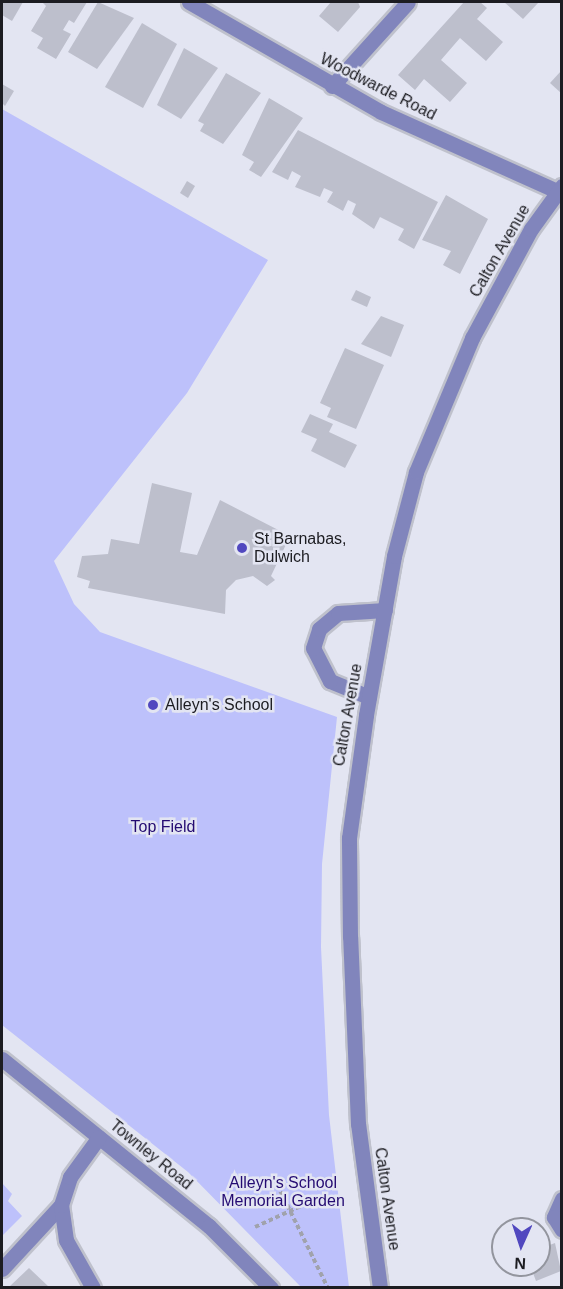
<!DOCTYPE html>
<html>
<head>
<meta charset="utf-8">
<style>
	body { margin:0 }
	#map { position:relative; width:563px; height:1289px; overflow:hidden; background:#e3e5f2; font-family:Helvetica,sans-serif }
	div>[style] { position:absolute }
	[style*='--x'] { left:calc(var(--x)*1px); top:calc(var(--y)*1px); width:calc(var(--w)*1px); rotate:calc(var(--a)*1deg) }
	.green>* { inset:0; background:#bdc1fb }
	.building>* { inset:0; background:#bdbfcc }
	.path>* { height:4px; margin-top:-2px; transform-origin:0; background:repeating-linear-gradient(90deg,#a0a2ac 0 4.5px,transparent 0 7.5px) }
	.roads { filter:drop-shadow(2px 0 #bfc1cc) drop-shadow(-2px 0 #bfc1cc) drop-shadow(0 2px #bfc1cc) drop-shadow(0 -2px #bfc1cc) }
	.minor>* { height:15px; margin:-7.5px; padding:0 7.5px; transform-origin:7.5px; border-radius:7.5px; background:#8185bc }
	.dots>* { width:16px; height:16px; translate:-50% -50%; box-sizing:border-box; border:3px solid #e3e5f2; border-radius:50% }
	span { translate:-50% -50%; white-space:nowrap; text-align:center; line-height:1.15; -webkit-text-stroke:5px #e3e5f2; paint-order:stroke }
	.street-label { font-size:16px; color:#1c1c21 }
	.poi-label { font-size:16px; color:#1c1c21 }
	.left { translate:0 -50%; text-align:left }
	.park-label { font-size:16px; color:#240b72 }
	.frame { position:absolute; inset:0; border:3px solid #1c1c21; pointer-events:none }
	.north { position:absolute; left:491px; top:1217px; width:60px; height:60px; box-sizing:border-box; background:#e3e5f2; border:2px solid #93959e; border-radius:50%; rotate:183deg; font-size:16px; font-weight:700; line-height:24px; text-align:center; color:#1c1c21 }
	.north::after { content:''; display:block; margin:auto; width:21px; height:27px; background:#5148bf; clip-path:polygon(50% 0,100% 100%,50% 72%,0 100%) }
</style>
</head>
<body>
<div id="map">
	<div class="green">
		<div style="clip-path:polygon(2px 109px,268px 260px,187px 393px,54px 561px,74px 604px,100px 632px,337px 717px,322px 864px,321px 947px,329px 1115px,349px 1287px,301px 1287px,188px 1172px,2px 1025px)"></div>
		<div style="clip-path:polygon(2px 1183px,12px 1194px,8px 1201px,22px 1216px,2px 1236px)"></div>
	</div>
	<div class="building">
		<div style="clip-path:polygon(2px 2px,23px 2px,12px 21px,2px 15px)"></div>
		<div style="clip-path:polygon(42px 2px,87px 2px,74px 23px,69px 20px,63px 30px,71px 34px,56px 59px,37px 48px,43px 38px,31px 31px,46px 6px)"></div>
		<div style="clip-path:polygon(98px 2px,134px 18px,97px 69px,68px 52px)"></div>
		<div style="clip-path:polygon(331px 2px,358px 2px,360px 7px,338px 32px,319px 16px)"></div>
		<div style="clip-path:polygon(464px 2px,480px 2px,487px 8px,477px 19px,503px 42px,486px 61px,460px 38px,441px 60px,467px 83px,450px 102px,424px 79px,415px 90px,398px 75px)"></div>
		<div style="clip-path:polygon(504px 2px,539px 2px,523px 19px)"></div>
		<div style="clip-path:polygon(142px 23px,177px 44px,143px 108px,105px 87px)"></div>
		<div style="clip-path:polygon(184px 48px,218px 68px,181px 119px,157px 105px)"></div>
		<div style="clip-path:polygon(561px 71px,561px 93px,550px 83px)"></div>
		<div style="clip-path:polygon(226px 73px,261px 93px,223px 144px,200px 131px,204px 124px,198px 121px)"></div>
		<div style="clip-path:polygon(2px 84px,14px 91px,5px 106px,2px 103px)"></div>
		<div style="clip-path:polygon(269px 98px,303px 118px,261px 177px,249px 170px,254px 162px,242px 155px)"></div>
		<div style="clip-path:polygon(298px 130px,438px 202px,414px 249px,398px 240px,404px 229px,380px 217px,374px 229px,352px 214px,356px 204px,348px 200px,343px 211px,327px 202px,333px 192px,324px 188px,320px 197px,295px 187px,301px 176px,292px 171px,288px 180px,272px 172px)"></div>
		<div style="clip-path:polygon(187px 181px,195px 186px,188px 198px,180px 193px)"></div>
		<div style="clip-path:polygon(446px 195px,488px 219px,460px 274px,443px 265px,451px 251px,422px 240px)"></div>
		<div style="clip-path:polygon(356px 290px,371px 297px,367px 307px,351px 300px)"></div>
		<div style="clip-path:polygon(381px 316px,404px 325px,391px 357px,361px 344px)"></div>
		<div style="clip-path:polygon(345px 348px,384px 365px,356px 429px,327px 417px,331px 408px,320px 403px)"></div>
		<div style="clip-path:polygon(310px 414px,333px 424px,329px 432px,357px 445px,345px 468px,311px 451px,317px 439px,301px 432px)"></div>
		<div style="clip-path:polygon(152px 483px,192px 493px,180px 552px,197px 555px,220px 500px,290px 536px,271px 576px,275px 580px,267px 586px,253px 576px,236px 580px,226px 590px,225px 614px,88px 588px,90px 581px,77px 577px,82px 556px,108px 554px,111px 539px,139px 544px)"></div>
		<div style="clip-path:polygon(555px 1243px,561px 1271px,536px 1281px,530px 1265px,539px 1265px,539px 1249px)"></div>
		<div style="clip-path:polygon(29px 1268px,49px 1287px,9px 1287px)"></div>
	</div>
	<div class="path">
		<div style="--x:274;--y:1178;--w:123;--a:63.9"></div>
		<div style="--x:255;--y:1227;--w:79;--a:-24.6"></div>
	</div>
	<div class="roads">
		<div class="minor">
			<div style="--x:189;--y:2;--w:221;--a:29.8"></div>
			<div style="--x:381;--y:112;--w:193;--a:24.2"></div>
			<div style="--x:332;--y:86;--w:113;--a:-47.9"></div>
			<div style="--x:369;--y:697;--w:42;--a:-157.7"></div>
			<div style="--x:330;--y:681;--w:37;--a:-117"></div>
			<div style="--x:313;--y:648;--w:20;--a:-72"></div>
			<div style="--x:319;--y:629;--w:25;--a:-40"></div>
			<div style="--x:338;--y:613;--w:47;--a:-3.7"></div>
			<div style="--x:2;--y:1059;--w:266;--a:38.9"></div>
			<div style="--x:209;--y:1226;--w:88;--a:45"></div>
			<div style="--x:562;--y:1199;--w:20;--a:114"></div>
			<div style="--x:554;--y:1217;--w:15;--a:58"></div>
			<div style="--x:2;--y:1269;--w:87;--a:-47.3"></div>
			<div style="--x:93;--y:1288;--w:55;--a:-119.4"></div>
			<div style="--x:66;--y:1240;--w:35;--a:-98"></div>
			<div style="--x:61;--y:1205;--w:29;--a:-72"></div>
			<div style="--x:70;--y:1177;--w:49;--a:-54.1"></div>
			<div style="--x:380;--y:1288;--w:165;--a:-97.6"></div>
			<div style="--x:358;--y:1124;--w:187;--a:-92.4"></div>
			<div style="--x:350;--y:937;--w:99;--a:-90.6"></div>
			<div style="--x:349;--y:838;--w:124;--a:-82.1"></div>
			<div style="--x:366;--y:715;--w:161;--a:-80"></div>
			<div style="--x:394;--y:556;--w:87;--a:-75.3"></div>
			<div style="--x:416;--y:472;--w:145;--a:-67.3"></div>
			<div style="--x:472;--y:338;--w:124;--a:-61.6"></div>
			<div style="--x:531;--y:229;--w:53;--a:-54.2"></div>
		</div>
	</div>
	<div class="dots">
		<div style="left:242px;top:548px;background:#5148bf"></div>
		<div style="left:153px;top:705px;background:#5148bf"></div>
	</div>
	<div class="street-label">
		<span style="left:378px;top:87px;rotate:27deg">Woodwarde Road</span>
		<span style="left:500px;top:251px;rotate:-60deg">Calton Avenue</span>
		<span style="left:348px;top:715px;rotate:-80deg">Calton Avenue</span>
		<span style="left:151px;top:1155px;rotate:39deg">Townley Road</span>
		<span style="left:387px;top:1199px;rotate:82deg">Calton Avenue</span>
	</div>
	<div class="poi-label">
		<span class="left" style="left:254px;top:548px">St Barnabas,<br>Dulwich</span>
		<span class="left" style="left:165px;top:705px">Alleyn's School</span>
	</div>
	<div class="park-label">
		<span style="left:163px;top:827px">Top Field</span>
		<span style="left:283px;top:1192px">Alleyn's School<br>Memorial Garden</span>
	</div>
	<div class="frame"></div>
	<div class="north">N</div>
</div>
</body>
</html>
